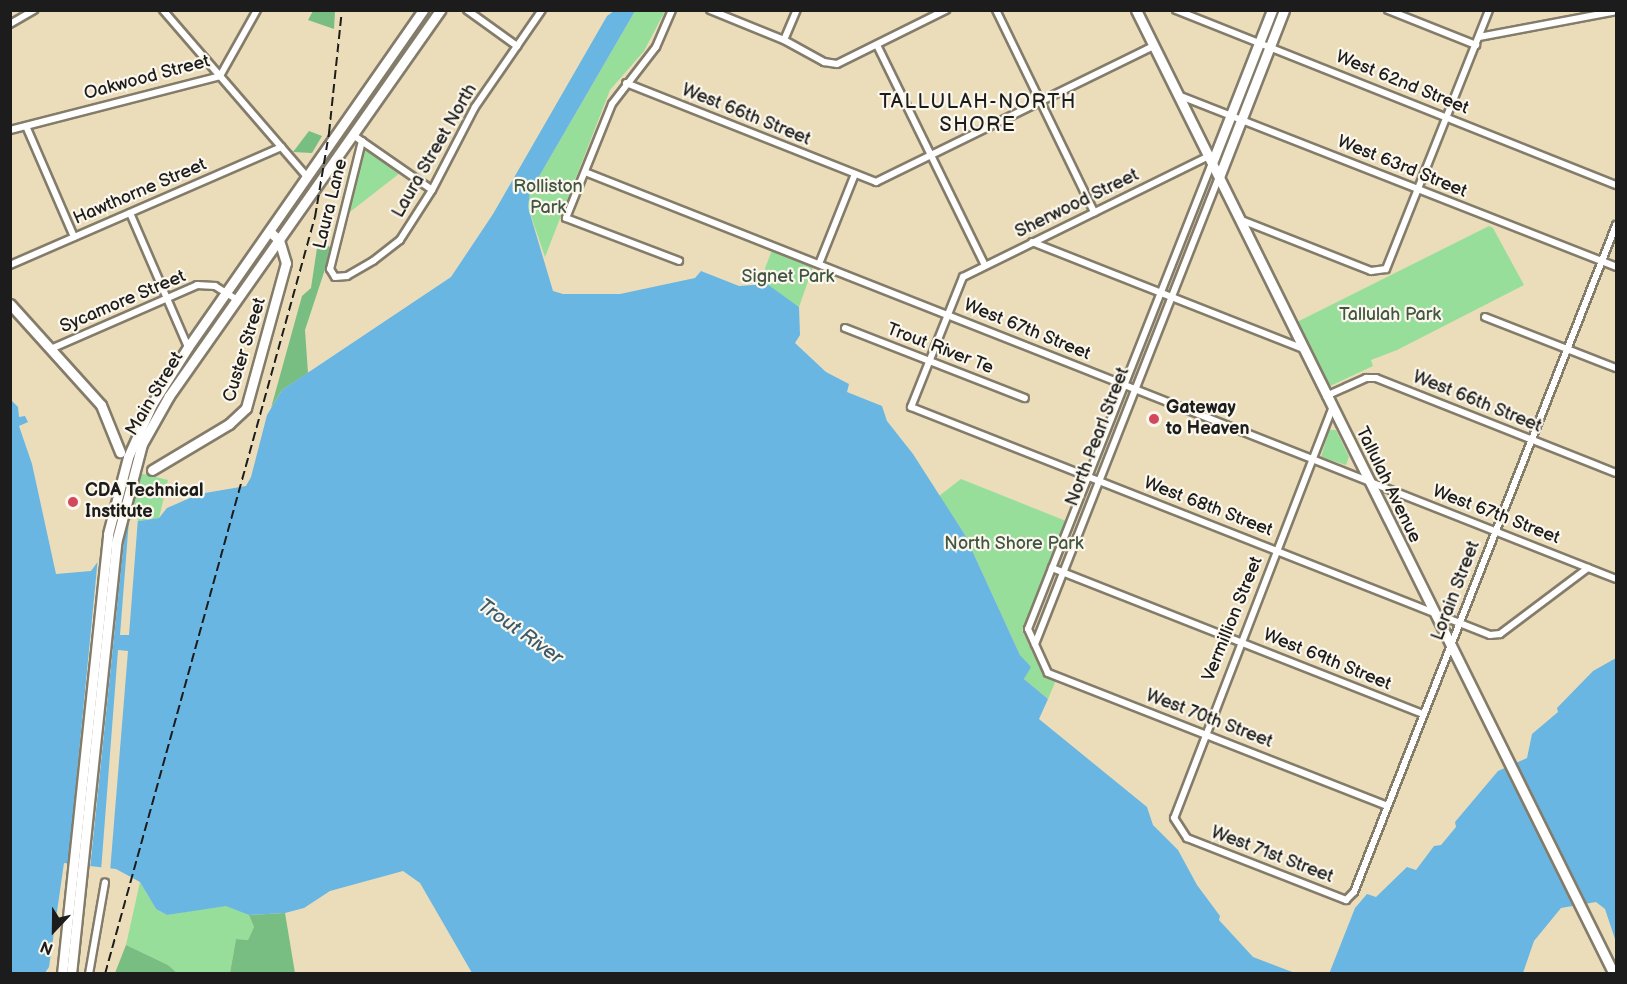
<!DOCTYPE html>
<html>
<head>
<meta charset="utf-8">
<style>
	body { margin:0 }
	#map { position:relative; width:1627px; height:984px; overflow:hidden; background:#ebddba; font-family:"Balsamiq Sans",sans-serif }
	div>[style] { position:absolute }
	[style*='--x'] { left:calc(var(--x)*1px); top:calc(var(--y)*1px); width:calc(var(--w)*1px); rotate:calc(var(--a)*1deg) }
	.green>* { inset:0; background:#96de99 }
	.forest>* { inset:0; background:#78bd81 }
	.water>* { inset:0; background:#69b6e3 }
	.pier>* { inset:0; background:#ebddba }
	.roads { filter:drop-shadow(2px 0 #847c6b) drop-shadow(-2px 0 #847c6b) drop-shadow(0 2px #847c6b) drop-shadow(0 -2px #847c6b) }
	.street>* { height:6px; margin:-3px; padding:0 3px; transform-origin:3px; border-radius:3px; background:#fff }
	.secondary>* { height:9px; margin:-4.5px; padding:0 4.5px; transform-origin:4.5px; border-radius:4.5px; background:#fff }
	.primary>* { height:9px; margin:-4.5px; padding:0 4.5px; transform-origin:4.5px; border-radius:4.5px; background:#fff }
	.rail>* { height:2px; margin-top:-1px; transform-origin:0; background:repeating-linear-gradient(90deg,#1c1c1c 0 9px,transparent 0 13.5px) }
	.dots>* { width:16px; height:16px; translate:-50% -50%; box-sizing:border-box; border:3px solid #fbf7ec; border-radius:50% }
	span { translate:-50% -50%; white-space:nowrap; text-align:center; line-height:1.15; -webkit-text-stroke:4.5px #fbf7ec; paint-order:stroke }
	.street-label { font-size:18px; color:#1c1c1c }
	.park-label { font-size:18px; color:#415642 }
	.poi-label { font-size:18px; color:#1c1c1c; font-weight:700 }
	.left { translate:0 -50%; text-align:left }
	.neighbourhood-label { font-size:20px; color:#1c1c1c; letter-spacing:1.5px }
	.water-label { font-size:20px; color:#3b5a6c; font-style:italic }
	.frame { position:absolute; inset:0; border:12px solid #1c1c1c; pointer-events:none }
	.north { position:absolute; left:24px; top:900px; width:60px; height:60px; -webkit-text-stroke:4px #fbf7ec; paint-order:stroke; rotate:202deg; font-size:16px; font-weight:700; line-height:24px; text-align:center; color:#1c1c1c }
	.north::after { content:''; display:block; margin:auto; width:21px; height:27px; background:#1c1c1c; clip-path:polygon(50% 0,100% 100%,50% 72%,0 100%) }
</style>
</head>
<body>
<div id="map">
	<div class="green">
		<div style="clip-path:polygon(635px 11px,665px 11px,644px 51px,610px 90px,545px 257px,528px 207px,530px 192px)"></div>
		<div style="clip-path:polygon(365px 150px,400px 173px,346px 215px,361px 154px)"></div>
		<div style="clip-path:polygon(1489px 226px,1493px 228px,1524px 285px,1397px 350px,1371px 360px,1373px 366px,1328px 387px,1297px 322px)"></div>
		<div style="clip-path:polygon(772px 250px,813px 267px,799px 307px,767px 285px,759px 284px)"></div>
		<div style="clip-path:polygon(1329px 430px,1336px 430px,1349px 457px,1346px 465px,1321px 457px)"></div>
		<div style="clip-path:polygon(139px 473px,168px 480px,159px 518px,126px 523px)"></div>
		<div style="clip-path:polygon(961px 479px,1066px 521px,1022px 630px,1041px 670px,1056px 680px,1048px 699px,1024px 679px,1030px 667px,1020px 655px,965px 535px,939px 496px)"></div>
		<div style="clip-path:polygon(140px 882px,156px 909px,167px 915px,226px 905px,249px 915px,254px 927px,248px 940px,236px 939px,230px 973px,177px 973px,168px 965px,126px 945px)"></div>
	</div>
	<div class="forest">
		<div style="clip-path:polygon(313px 11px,335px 11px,334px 29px,308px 20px)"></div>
		<div style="clip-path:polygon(309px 131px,322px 136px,312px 153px,293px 152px)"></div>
		<div style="clip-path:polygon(322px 243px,332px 248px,305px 330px,308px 373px,282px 390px,271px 408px,302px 296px,311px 288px,317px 248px)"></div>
		<div style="clip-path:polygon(285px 913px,295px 973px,230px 973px,236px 939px,248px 940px,254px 927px,249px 915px)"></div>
		<div style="clip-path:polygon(126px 945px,168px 965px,177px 973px,115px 973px)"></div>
	</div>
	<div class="water">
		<div style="clip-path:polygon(614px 11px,635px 11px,530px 192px,528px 207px,553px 291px,563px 294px,620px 294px,695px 278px,701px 271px,739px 286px,767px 284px,799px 307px,800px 335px,795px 343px,826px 372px,849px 384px,847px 392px,882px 406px,887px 421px,913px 454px,965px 535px,1020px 655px,1031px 667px,1024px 679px,1048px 699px,1039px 719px,1147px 807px,1153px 825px,1178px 850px,1197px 885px,1220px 916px,1219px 920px,1253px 957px,1295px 973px,472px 973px,420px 883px,403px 871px,330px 891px,304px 908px,285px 913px,249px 915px,226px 906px,167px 915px,156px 909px,140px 882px,116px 869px,64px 863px,49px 967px,45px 973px,11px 973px,10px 399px,18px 407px,19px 417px,25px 416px,28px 422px,19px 426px,32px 464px,56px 574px,91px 571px,126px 523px,159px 518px,167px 508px,199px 494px,246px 486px,251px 477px,267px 415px,282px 390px,451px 277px,493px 214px,607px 16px)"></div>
		<div style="clip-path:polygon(1616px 658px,1616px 942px,1605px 909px,1596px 902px,1561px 908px,1534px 941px,1523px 973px,1329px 974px,1355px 908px,1367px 894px,1376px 897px,1407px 867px,1416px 870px,1434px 846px,1441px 845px,1456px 827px,1455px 822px,1498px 771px,1527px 758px,1532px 734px,1558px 712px,1557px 708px,1593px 671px)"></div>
	</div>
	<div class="pier">
		<div style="clip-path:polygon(138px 518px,129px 635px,120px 635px,129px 520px)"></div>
		<div style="clip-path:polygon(126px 520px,90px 869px,68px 867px,98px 557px)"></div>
		<div style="clip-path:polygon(118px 650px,128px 651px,110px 872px,101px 871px)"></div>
	</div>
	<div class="roads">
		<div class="street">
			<div style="--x:163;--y:10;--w:221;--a:49.2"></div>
			<div style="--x:467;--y:10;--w:62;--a:35.8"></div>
			<div style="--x:672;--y:10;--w:40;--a:113.4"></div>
			<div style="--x:656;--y:47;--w:72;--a:127.7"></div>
			<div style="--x:612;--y:104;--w:123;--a:112"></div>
			<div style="--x:566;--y:218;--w:121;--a:20.8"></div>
			<div style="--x:710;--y:10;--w:80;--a:22.1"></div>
			<div style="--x:784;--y:40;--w:46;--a:28.8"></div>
			<div style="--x:824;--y:62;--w:13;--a:9"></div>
			<div style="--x:837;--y:64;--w:122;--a:-26.4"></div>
			<div style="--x:996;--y:10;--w:225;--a:64.1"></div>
			<div style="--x:1176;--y:10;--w:474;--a:21.7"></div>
			<div style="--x:1388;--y:10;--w:95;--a:21.7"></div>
			<div style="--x:10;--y:24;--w:28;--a:-30"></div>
			<div style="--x:1479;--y:37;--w:139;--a:-10.7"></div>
			<div style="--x:784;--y:40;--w:33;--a:-67"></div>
			<div style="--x:877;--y:45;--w:245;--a:63.9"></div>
			<div style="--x:626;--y:83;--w:269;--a:21.6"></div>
			<div style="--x:876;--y:182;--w:309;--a:-26.1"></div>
			<div style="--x:1178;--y:95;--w:471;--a:21.4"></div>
			<div style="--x:26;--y:126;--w:121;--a:66.6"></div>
			<div style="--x:10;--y:130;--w:217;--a:-14.4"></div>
			<div style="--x:220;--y:76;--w:76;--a:-60.7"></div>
			<div style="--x:353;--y:135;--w:96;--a:34.8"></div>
			<div style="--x:362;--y:141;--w:132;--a:104"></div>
			<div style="--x:330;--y:269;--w:9;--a:58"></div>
			<div style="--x:335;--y:277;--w:12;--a:-5"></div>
			<div style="--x:347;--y:276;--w:30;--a:-30"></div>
			<div style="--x:373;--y:261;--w:34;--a:-38"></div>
			<div style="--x:400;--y:240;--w:59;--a:-57.4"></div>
			<div style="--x:432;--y:190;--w:93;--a:-62.6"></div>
			<div style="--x:475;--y:107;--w:118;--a:-55.4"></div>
			<div style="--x:1209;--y:156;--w:274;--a:153.8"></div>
			<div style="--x:963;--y:277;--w:140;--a:111.8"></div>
			<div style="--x:911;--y:407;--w:622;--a:21.49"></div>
			<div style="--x:1490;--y:635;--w:10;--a:-6"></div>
			<div style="--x:1500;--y:634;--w:110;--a:-36.9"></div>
			<div style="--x:1212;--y:163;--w:501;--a:111.55"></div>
			<div style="--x:1028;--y:629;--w:48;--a:65.6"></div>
			<div style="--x:1048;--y:673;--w:364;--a:21.4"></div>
			<div style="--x:585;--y:172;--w:1108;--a:21.54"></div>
			<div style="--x:130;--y:213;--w:146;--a:66.6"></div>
			<div style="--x:1239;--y:219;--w:142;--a:21.5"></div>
			<div style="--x:1371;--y:271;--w:15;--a:-8"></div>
			<div style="--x:1386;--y:269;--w:279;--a:-68.3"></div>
			<div style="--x:1032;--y:242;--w:291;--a:21.5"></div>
			<div style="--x:819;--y:264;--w:97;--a:-68.2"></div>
			<div style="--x:10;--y:265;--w:296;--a:-23.5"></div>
			<div style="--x:1485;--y:317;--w:141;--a:21.3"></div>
			<div style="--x:845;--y:328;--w:193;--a:21.3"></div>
			<div style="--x:53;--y:348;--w:157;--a:-23.6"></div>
			<div style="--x:197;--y:285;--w:18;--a:3"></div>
			<div style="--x:215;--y:286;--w:26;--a:32"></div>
			<div style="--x:1326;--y:396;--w:44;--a:-24.2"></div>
			<div style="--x:1366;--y:378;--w:10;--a:0"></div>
			<div style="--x:1376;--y:378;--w:258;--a:21.6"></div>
			<div style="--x:1332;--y:409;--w:438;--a:111.1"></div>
			<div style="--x:1174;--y:818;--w:24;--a:57"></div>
			<div style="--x:1187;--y:838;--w:171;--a:21.3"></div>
			<div style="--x:1346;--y:900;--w:11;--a:-45"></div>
			<div style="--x:1354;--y:892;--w:717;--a:-68.55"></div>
			<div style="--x:1052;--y:568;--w:399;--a:21.5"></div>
			<div style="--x:1035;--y:644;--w:502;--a:-68.5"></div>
			<div style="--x:89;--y:974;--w:93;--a:-80.1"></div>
		</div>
		<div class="secondary">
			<div style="--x:1212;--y:163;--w:164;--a:-68.6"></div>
			<div style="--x:1219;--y:177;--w:179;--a:-68.7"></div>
			<div style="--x:10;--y:304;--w:136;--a:48"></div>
			<div style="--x:101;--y:405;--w:51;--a:68"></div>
			<div style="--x:152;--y:470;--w:90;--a:-30.9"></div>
			<div style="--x:229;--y:424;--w:23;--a:-43"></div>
			<div style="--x:246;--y:408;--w:150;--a:-74.6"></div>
			<div style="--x:286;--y:263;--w:24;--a:-107"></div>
			<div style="--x:279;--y:240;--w:13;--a:-138"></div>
		</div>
		<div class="primary">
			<div style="--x:1136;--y:10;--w:1076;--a:63.63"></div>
			<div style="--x:62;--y:974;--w:442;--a:-84"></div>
			<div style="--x:108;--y:534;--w:80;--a:-75.4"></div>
			<div style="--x:128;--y:457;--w:58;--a:-65.6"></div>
			<div style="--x:152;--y:404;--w:67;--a:-57.7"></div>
			<div style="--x:188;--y:347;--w:411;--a:-55.1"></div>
			<div style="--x:71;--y:974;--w:433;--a:-84"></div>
			<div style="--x:116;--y:543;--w:102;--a:-75.3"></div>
			<div style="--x:142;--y:444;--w:55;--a:-60.6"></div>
			<div style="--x:169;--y:396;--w:472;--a:-54.9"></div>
		</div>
	</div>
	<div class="rail">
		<div style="--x:105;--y:974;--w:786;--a:-74.5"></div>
		<div style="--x:315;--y:217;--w:85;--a:-80.5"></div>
		<div style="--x:329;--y:133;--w:124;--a:-84"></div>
	</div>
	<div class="dots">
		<div style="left:1154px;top:419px;background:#d1495b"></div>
		<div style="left:73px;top:502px;background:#d1495b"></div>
	</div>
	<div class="street-label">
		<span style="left:147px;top:78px;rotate:-15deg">Oakwood Street</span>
		<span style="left:1402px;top:83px;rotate:22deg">West 62nd Street</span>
		<span style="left:746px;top:115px;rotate:22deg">West 66th Street</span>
		<span style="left:435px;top:151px;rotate:-60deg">Laura Street North</span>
		<span style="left:1402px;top:167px;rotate:22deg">West 63rd Street</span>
		<span style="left:140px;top:192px;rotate:-23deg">Hawthorne Street</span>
		<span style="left:331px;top:204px;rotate:-76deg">Laura Lane</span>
		<span style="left:1077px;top:204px;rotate:-26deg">Sherwood Street</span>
		<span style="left:123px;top:302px;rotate:-23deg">Sycamore Street</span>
		<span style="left:1027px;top:330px;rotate:22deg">West 67th Street</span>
		<span style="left:940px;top:349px;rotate:21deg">Trout River Te</span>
		<span style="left:245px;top:350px;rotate:-73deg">Custer Street</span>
		<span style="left:155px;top:394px;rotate:-59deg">Main Street</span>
		<span style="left:1477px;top:402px;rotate:22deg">West 66th Street</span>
		<span style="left:1098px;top:437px;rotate:-69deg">North Pearl Street</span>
		<span style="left:1388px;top:485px;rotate:64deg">Tallulah Avenue</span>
		<span style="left:1208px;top:507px;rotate:21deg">West 68th Street</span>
		<span style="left:1496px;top:515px;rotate:21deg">West 67th Street</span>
		<span style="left:1456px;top:591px;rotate:-69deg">Lorain Street</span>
		<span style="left:1233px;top:619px;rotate:-68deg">Vermillion Street</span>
		<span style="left:1327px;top:660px;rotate:22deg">West 69th Street</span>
		<span style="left:1209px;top:719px;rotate:21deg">West 70th Street</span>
		<span style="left:1272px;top:855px;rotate:21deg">West 71st Street</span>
	</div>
	<div class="park-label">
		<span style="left:548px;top:198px">Rolliston<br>Park</span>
		<span style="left:788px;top:277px">Signet Park</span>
		<span style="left:1390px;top:315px">Tallulah Park</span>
		<span style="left:1014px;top:544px">North Shore Park</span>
	</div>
	<div class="poi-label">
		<span class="left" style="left:1166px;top:419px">Gateway<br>to Heaven</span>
		<span class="left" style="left:85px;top:502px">CDA Technical<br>Institute</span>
	</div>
	<div class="neighbourhood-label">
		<span style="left:978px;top:114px">TALLULAH-NORTH<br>SHORE</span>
	</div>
	<div class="water-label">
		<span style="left:520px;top:632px;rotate:35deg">Trout River</span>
	</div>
	<div class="frame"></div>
	<div class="north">N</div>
</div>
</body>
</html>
